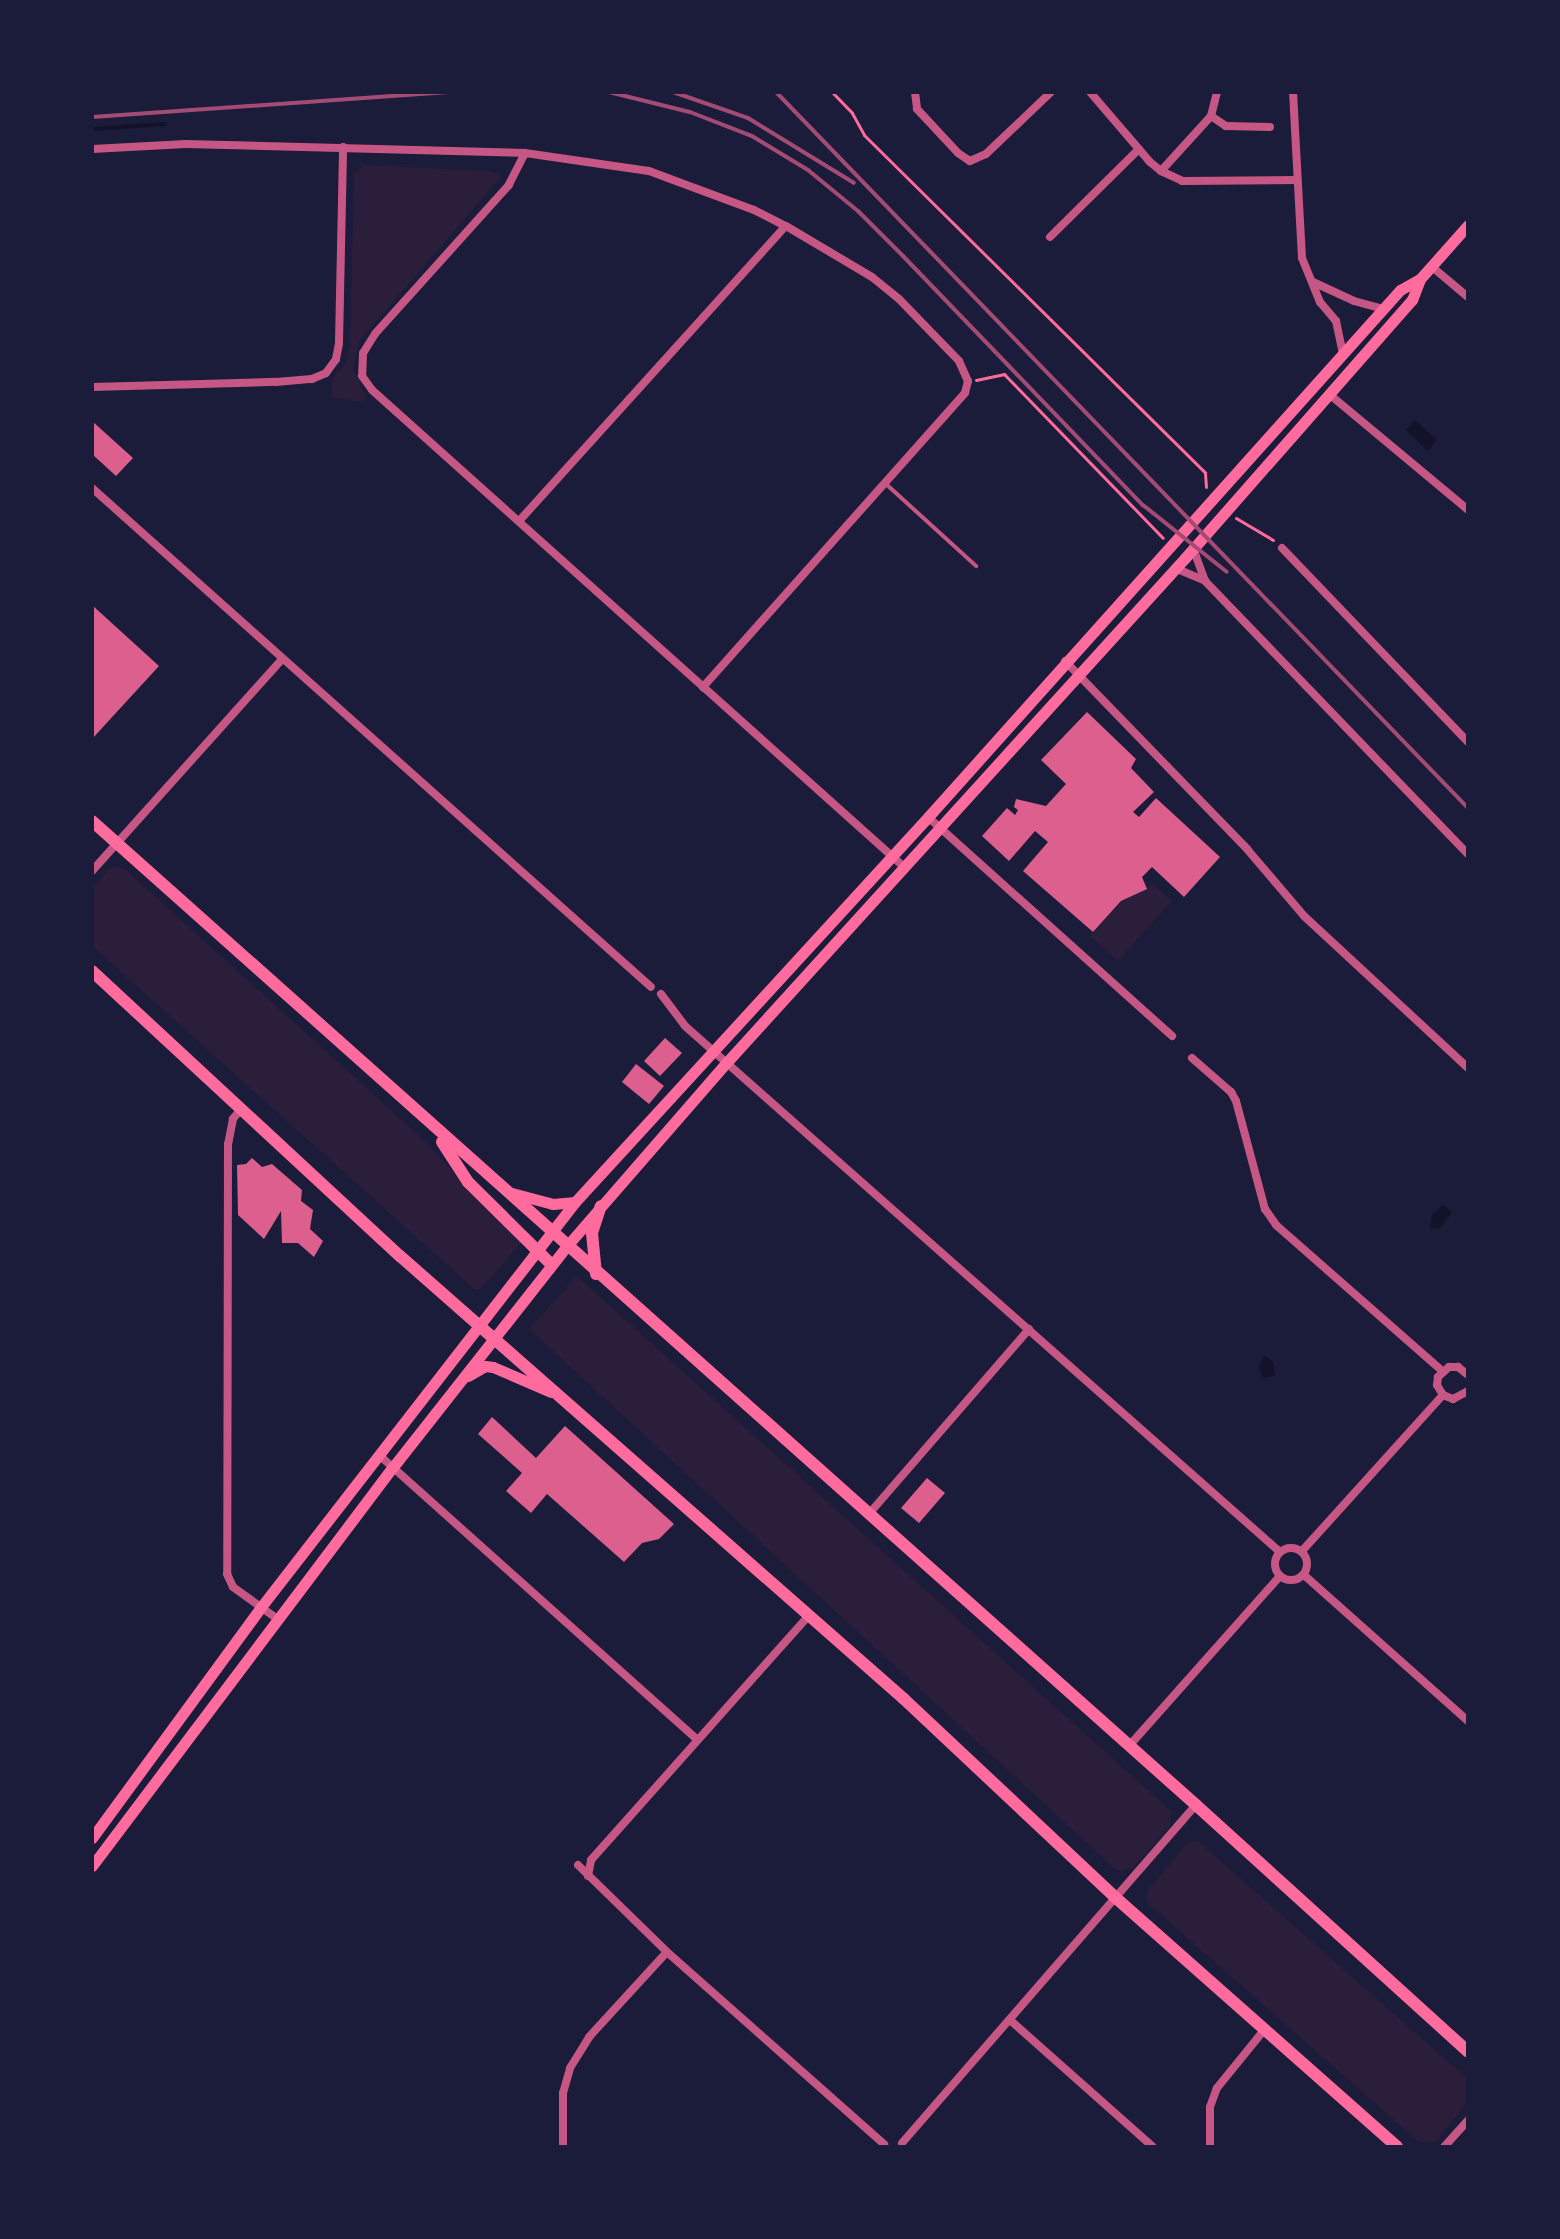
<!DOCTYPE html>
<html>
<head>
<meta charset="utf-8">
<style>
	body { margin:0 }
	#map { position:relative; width:1560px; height:2239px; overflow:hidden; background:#1b1b3a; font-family:"Golos Text",sans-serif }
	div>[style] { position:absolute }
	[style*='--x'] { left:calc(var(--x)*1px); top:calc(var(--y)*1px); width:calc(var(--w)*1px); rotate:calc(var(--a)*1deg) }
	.green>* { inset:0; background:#2a1e3b }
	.water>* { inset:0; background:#12122b }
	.stream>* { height:4px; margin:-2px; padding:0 2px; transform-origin:2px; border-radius:2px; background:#12122b }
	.building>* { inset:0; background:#dd5f8e }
	.path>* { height:3px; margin:-1.5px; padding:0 1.5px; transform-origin:1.5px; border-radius:1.5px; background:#ff6b9d }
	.service>* { height:4px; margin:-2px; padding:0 2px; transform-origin:2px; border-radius:2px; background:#c65784 }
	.minor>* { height:8px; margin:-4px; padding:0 4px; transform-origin:4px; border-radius:4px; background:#c65784 }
	.minor>.ring { margin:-4px; padding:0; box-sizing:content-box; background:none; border:8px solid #c65784; border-radius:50% }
	.secondary>* { height:11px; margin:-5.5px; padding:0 5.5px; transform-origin:5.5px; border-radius:5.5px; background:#ff6b9d }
	.trunk>* { height:12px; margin:-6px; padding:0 6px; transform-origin:6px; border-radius:6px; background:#ff6b9d }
	.rail>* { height:4px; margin:-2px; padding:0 2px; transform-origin:2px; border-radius:2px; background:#a44b75 }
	span { translate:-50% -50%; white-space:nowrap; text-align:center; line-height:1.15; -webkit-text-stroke:8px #1b1b3a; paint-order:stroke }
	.frame { position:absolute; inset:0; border:94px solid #1b1b3a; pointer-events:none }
</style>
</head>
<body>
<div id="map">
	<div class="green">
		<div style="clip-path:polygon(364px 165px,491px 171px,501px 177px,360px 340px,353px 368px,365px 395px,364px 402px,332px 397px,332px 379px,345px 364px,350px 346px,354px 174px)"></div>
		<div style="clip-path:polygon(117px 866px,126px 870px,412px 1129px,522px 1242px,481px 1289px,475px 1290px,92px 946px,92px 889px,109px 869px)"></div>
		<div style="clip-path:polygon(1153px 884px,1172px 901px,1118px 961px,1090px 936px,1121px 902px)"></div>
		<div style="clip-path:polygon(577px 1276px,1171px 1811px,1170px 1827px,1132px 1869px,1120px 1871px,1114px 1868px,529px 1329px)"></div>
		<div style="clip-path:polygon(1197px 1840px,1468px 2079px,1468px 2101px,1436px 2142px,1419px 2142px,1150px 1905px,1146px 1898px,1148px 1890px,1188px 1842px)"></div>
	</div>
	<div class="water">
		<div style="clip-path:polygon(1415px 420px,1437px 440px,1428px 451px,1406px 430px)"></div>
		<div style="clip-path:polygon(1443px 1205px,1452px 1212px,1440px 1228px,1430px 1229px,1432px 1215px)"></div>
		<div style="clip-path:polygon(1264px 1355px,1273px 1362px,1275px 1376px,1263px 1378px,1259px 1367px)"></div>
	</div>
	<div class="stream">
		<div style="--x:92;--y:129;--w:73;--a:-3.9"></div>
	</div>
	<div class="building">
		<div style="clip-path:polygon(92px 421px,133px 458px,116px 476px,92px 454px)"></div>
		<div style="clip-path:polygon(92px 605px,159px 666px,92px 739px)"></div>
		<div style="clip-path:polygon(1087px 712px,1136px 759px,1131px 768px,1154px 792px,1133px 812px,1139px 817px,1156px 798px,1220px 857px,1184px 897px,1152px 867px,1142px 877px,1147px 889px,1121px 901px,1093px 932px,1023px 871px,1048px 842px,1035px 831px,1009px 861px,982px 836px,1007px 808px,1015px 815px,1018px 810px,1014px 807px,1016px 799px,1046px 806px,1066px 784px,1041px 760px)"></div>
		<div style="clip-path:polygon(665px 1038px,682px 1053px,660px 1076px,644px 1061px)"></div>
		<div style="clip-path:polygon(636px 1064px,664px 1086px,649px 1104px,622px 1082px)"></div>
		<div style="clip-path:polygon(252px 1158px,262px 1167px,272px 1164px,302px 1190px,301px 1201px,313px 1210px,310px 1229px,323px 1241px,314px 1257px,298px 1243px,282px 1243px,281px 1211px,264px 1239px,238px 1215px,237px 1165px,246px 1164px)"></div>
		<div style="clip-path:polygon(492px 1417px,536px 1458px,565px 1426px,674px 1524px,659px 1539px,642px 1543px,624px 1562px,547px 1494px,531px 1513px,506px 1491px,522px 1473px,478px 1434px)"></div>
		<div style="clip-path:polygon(927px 1478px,945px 1493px,919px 1523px,901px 1508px)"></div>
	</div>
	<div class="path">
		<div style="--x:832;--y:92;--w:29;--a:46"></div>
		<div style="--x:852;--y:113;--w:25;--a:61"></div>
		<div style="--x:864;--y:135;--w:480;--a:44.7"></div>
		<div style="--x:1205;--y:473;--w:14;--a:86"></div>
		<div style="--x:976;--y:380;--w:29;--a:-12"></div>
		<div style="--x:1004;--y:374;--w:228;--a:45.9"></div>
		<div style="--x:1236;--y:518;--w:43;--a:30.7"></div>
	</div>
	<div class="service">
		<div style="--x:886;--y:484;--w:122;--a:42.3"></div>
	</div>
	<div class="minor">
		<div style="--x:915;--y:92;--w:17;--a:83"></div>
		<div style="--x:917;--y:109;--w:60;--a:47"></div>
		<div style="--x:958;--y:153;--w:14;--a:34"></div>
		<div style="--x:970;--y:161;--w:17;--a:-24"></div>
		<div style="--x:986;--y:154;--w:90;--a:-43.6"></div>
		<div style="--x:1090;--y:92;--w:92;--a:49.4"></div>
		<div style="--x:1150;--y:162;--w:14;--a:39"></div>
		<div style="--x:1161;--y:171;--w:23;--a:25"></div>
		<div style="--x:1182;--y:181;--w:115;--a:-0.5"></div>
		<div style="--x:1293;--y:92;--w:166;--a:86.9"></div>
		<div style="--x:1302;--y:258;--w:48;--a:67.8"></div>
		<div style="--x:1320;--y:302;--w:25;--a:50"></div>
		<div style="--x:1336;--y:321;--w:34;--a:78"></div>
		<div style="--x:1211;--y:116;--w:18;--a:34"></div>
		<div style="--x:1226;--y:126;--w:44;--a:1.3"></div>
		<div style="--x:92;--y:149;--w:94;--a:-3"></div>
		<div style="--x:186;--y:144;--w:339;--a:1.5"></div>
		<div style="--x:525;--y:153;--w:125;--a:8.3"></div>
		<div style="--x:649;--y:171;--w:112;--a:20.4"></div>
		<div style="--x:754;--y:210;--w:36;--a:27"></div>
		<div style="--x:786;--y:226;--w:100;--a:30.7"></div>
		<div style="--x:872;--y:277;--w:35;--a:39"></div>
		<div style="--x:899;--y:299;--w:86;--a:45.9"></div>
		<div style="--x:959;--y:361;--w:22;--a:66"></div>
		<div style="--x:968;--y:381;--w:12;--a:104"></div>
		<div style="--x:965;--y:393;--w:394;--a:131.7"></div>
		<div style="--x:525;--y:153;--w:36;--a:117"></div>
		<div style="--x:509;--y:185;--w:200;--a:132"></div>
		<div style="--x:375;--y:334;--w:22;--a:122"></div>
		<div style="--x:363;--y:353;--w:23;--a:92"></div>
		<div style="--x:362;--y:376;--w:17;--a:54"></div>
		<div style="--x:372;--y:390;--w:715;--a:41.88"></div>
		<div style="--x:1161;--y:171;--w:74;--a:-47.7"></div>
		<div style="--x:1211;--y:116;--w:25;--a:-76"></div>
		<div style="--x:1050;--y:237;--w:125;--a:-44.7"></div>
		<div style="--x:1431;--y:266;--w:48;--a:40"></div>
		<div style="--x:1313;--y:282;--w:45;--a:24.9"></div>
		<div style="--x:1354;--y:301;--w:30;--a:15"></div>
		<div style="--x:92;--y:387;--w:184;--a:-1.6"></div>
		<div style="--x:276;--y:382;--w:36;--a:-5"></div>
		<div style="--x:312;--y:379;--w:15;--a:-23"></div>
		<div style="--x:326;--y:373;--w:17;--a:-54"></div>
		<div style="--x:336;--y:359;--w:16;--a:-79"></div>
		<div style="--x:339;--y:343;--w:196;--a:-88.8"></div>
		<div style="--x:1329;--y:394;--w:181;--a:39.8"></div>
		<div style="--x:92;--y:488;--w:749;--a:41.75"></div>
		<div style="--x:520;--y:520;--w:396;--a:-47.9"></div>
		<div style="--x:1193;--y:548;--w:35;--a:70"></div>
		<div style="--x:1282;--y:548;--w:269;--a:46.2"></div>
		<div style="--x:1175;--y:568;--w:33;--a:23"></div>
		<div style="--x:1205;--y:581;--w:379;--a:46.1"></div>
		<div style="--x:1065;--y:661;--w:262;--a:45.9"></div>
		<div style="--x:1247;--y:849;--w:88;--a:49.6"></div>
		<div style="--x:1304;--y:916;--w:224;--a:42.8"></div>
		<div style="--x:928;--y:817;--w:328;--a:41.9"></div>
		<div style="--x:92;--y:871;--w:283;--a:-48.1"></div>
		<div style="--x:661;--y:994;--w:40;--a:53"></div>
		<div style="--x:685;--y:1026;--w:794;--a:41.48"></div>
		<div style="--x:1192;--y:1058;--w:52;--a:41.1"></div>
		<div style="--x:1231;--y:1092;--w:10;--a:61"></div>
		<div style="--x:1236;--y:1101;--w:112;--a:75"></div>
		<div style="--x:1265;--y:1209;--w:19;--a:55"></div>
		<div style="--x:1276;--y:1225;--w:221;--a:41.3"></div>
		<div style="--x:241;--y:1109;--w:13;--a:129"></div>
		<div style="--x:233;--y:1119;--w:25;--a:101"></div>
		<div style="--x:228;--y:1144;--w:430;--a:90.1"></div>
		<div style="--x:227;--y:1574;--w:14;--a:65"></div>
		<div style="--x:233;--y:1587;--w:57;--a:35.7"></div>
		<div style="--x:1468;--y:1375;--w:13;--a:-141"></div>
		<div style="--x:1458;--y:1367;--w:9;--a:180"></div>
		<div style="--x:1449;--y:1367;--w:15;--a:138"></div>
		<div style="--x:1438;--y:1377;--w:8;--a:97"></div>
		<div style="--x:1437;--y:1385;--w:12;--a:59"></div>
		<div style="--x:1443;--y:1395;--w:11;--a:22"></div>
		<div style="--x:1453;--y:1399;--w:17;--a:-28"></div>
		<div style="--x:379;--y:1455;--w:426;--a:41.8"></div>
		<div style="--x:868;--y:1515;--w:246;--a:-49.1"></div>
		<div class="ring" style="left:1275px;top:1548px;width:24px;height:24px"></div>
		<div style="--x:1302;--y:1551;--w:210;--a:-47.9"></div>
		<div style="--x:1304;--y:1575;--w:220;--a:41.7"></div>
		<div style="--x:1129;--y:1746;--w:227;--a:-48.4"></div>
		<div style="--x:578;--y:1865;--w:124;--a:44.3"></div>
		<div style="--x:667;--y:1952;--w:290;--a:41.5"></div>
		<div style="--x:588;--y:1876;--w:16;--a:-79"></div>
		<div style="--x:591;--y:1860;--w:328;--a:-48.3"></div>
		<div style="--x:1010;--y:2020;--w:191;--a:41.6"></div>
		<div style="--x:902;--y:2143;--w:448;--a:-49"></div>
		<div style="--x:563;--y:2147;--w:54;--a:-90"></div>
		<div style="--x:563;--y:2093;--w:26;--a:-74"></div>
		<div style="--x:570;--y:2068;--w:36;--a:-58"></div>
		<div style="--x:589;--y:2037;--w:115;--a:-47.5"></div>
		<div style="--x:1210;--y:2147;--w:40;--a:-90"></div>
		<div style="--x:1210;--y:2107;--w:20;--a:-70"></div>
		<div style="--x:1217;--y:2088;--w:76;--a:-50.9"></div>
		<div style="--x:1444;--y:2147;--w:36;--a:-48"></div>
	</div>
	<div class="secondary">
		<div style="--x:508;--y:1192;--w:47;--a:14.9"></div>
		<div style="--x:553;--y:1204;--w:22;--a:-5"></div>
		<div style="--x:468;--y:1376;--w:20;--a:-30"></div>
		<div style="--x:485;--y:1366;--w:8;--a:7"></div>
		<div style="--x:493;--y:1367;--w:63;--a:23.3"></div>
		<div style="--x:92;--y:1838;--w:286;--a:-53.8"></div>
		<div style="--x:261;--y:1607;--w:512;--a:-52.21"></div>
		<div style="--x:575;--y:1202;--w:522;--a:-47.48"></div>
		<div style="--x:928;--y:817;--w:707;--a:-48.15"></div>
		<div style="--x:1400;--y:290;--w:23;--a:-29"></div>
		<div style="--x:1420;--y:279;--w:72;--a:-48.4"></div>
		<div style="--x:92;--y:1866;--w:500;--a:-53"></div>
		<div style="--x:393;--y:1467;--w:280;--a:-51.8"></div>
		<div style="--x:566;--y:1247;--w:245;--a:-49"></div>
		<div style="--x:727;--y:1062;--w:681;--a:-47.74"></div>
		<div style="--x:1185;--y:558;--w:344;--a:-48.7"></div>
		<div style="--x:1412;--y:300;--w:22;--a:-69"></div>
	</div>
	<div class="trunk">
		<div style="--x:92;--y:821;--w:1479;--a:41.71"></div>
		<div style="--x:1196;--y:1805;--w:367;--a:42.2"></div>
		<div style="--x:92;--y:971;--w:420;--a:42.8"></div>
		<div style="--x:400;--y:1256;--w:671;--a:41.31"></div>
		<div style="--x:904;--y:1699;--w:291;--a:43.2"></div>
		<div style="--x:1116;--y:1898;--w:375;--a:41.5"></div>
		<div style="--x:442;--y:1142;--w:48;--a:57"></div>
		<div style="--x:468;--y:1182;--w:118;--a:44.7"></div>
		<div style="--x:596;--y:1274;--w:41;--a:-95.6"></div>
		<div style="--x:592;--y:1233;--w:28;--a:-72"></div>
	</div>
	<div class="rail">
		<div style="--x:609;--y:92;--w:83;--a:13.9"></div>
		<div style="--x:690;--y:112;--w:66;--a:21.2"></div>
		<div style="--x:752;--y:136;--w:66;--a:31.3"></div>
		<div style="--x:808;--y:170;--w:65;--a:39.4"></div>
		<div style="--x:858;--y:211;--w:64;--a:45"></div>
		<div style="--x:903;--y:256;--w:346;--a:46.1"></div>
		<div style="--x:1143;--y:505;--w:107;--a:38.6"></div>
		<div style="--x:673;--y:92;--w:79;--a:19.1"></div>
		<div style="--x:748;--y:118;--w:124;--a:31.5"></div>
		<div style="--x:776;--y:92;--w:996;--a:45.98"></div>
		<div style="--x:92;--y:117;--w:361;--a:-4"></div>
	</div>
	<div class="frame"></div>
</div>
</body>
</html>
